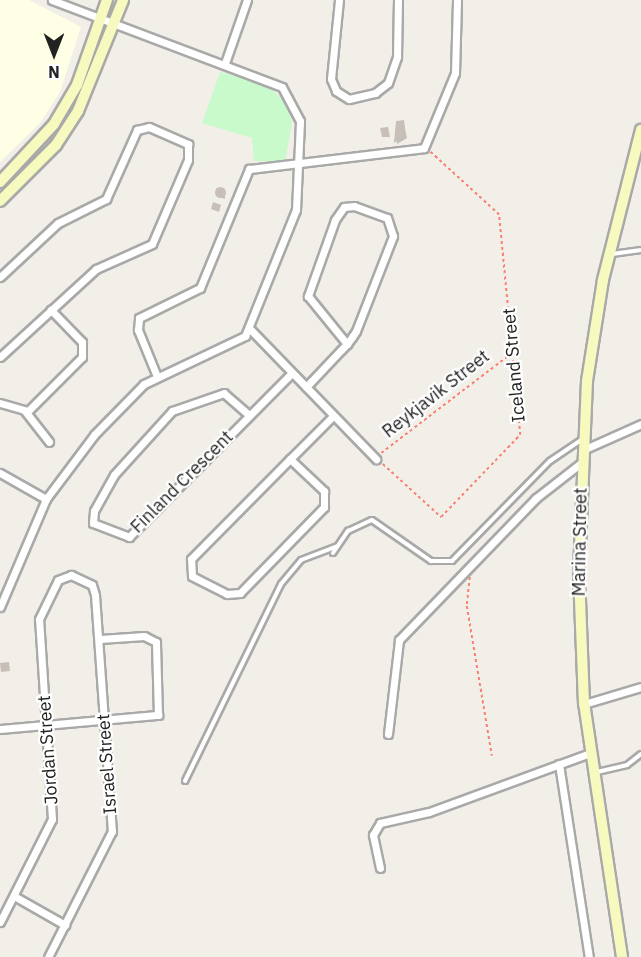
<!DOCTYPE html>
<html>
<head>
<meta charset="utf-8">
<style>
	body { margin:0 }
	#map { position:relative; width:641px; height:957px; overflow:hidden; background:#f2efe9; font-family:"IBM Plex Sans",sans-serif }
	div>[style] { position:absolute }
	[style*='--x'] { left:calc(var(--x)*1px); top:calc(var(--y)*1px); width:calc(var(--w)*1px); rotate:calc(var(--a)*1deg) }
	.education>* { inset:0; background:#ffffe5 }
	.park>* { inset:0; background:#c8facc }
	.shadow>* { inset:0; background:#0003 }
	.building>* { inset:0; background:#c7bfb8 }
	.round { border-radius:50% }
	.path>* { height:1.5px; margin-top:-0.75px; transform-origin:0; background:repeating-linear-gradient(90deg,#fa8072 0 3px,transparent 0 6px) }
	.roads { filter:drop-shadow(2px 0 #a9a9a9) drop-shadow(-2px 0 #a9a9a9) drop-shadow(0 2px #a9a9a9) drop-shadow(0 -2px #a9a9a9) }
	.lane>* { height:4px; margin:-2px; padding:0 2px; transform-origin:2px; border-radius:2px; background:#fff }
	.street>* { height:7px; margin:-3.5px; padding:0 3.5px; transform-origin:3.5px; border-radius:3.5px; background:#fff }
	.secondary>* { height:10px; margin:-5px; padding:0 5px; transform-origin:5px; border-radius:5px; background:#f7fabf }
	span { translate:-50% -50%; white-space:nowrap; text-align:center; line-height:1.15; -webkit-text-stroke:4.5px #fff; paint-order:stroke }
	.street-label { font-size:18px; color:#222 }
	.north { position:absolute; left:24px; top:24px; width:60px; height:60px; -webkit-text-stroke:4px #fff; paint-order:stroke; rotate:180deg; font-size:16px; font-weight:700; line-height:24px; text-align:center; color:#222 }
	.north::after { content:''; display:block; margin:auto; width:21px; height:27px; background:#222; clip-path:polygon(50% 0,100% 100%,50% 72%,0 100%) }
</style>
</head>
<body>
<div id="map">
	<div class="education">
		<div style="clip-path:polygon(0 0,29px 0,81px 27px,60px 92px,40px 123px,0 162px)"></div>
	</div>
	<div class="park">
		<div style="clip-path:polygon(220px 72px,267px 85px,287px 104px,292px 123px,285px 162px,254px 161px,252px 138px,202px 123px)"></div>
	</div>
	<div class="shadow">
		<div style="clip-path:polygon(403px 121px,407px 138px,397px 144px,397px 122px)"></div>
		<div style="clip-path:polygon(216px 188px,225px 191px,225px 199px,217px 196px)"></div>
	</div>
	<div class="building">
		<div style="clip-path:polygon(404px 120px,406px 136px,394px 143px,396px 121px)"></div>
		<div style="clip-path:polygon(388px 127px,390px 137px,382px 137px,380px 128px)"></div>
		<div class="round" style="left:214.5px;top:186.5px;width:11px;height:11px"></div>
		<div style="clip-path:polygon(213px 202px,221px 205px,219px 212px,211px 209px)"></div>
		<div style="clip-path:polygon(9px 662px,10px 671px,1px 672px,0 663px)"></div>
	</div>
	<div class="path">
		<div style="--x:381;--y:453;--w:166;--a:-37.4"></div>
		<div style="--x:383;--y:464;--w:79;--a:42.4"></div>
		<div style="--x:441;--y:517;--w:114;--a:-46.1"></div>
		<div style="--x:520;--y:435;--w:221;--a:-95.5"></div>
		<div style="--x:499;--y:215;--w:93;--a:-137.6"></div>
		<div style="--x:470;--y:577;--w:29;--a:96"></div>
		<div style="--x:467;--y:606;--w:152;--a:80.5"></div>
	</div>
	<div class="roads">
		<div class="lane">
			<div style="--x:612;--y:254;--w:29;--a:-8"></div>
			<div style="--x:333;--y:553;--w:27;--a:-56"></div>
			<div style="--x:348;--y:531;--w:26;--a:-25"></div>
			<div style="--x:372;--y:520;--w:72;--a:34.8"></div>
			<div style="--x:431;--y:561;--w:21;--a:0"></div>
			<div style="--x:452;--y:561;--w:140;--a:-45.6"></div>
			<div style="--x:550;--y:461;--w:40;--a:-34"></div>
			<div style="--x:597;--y:772;--w:31;--a:-13"></div>
			<div style="--x:627;--y:765;--w:18;--a:-38"></div>
			<div style="--x:185;--y:781;--w:219;--a:-64"></div>
			<div style="--x:281;--y:584;--w:31;--a:-50"></div>
			<div style="--x:301;--y:560;--w:39;--a:-21"></div>
		</div>
		<div class="street">
			<div style="--x:339;--y:0;--w:79;--a:95.8"></div>
			<div style="--x:331;--y:79;--w:13;--a:67"></div>
			<div style="--x:336;--y:91;--w:15;--a:32"></div>
			<div style="--x:349;--y:99;--w:27;--a:-13"></div>
			<div style="--x:375;--y:93;--w:16;--a:-38"></div>
			<div style="--x:388;--y:83;--w:28;--a:-71"></div>
			<div style="--x:397;--y:57;--w:57;--a:-89"></div>
			<div style="--x:225;--y:63;--w:67;--a:-70.8"></div>
			<div style="--x:0;--y:277;--w:79;--a:-43"></div>
			<div style="--x:58;--y:223;--w:54;--a:-26.6"></div>
			<div style="--x:106;--y:199;--w:76;--a:-65.8"></div>
			<div style="--x:137;--y:130;--w:12;--a:-14"></div>
			<div style="--x:149;--y:127;--w:43;--a:23.6"></div>
			<div style="--x:188;--y:144;--w:16;--a:90"></div>
			<div style="--x:188;--y:160;--w:91;--a:113.2"></div>
			<div style="--x:152;--y:244;--w:61;--a:155.9"></div>
			<div style="--x:96;--y:269;--w:130;--a:137.5"></div>
			<div style="--x:251;--y:330;--w:180;--a:45.9"></div>
			<div style="--x:156;--y:374;--w:48;--a:-112.2"></div>
			<div style="--x:138;--y:330;--w:12;--a:-85"></div>
			<div style="--x:139;--y:318;--w:68;--a:-26.2"></div>
			<div style="--x:200;--y:288;--w:129;--a:-67.6"></div>
			<div style="--x:249;--y:169;--w:176;--a:-6.8"></div>
			<div style="--x:424;--y:148;--w:81;--a:-67.5"></div>
			<div style="--x:455;--y:73;--w:73;--a:-88.4"></div>
			<div style="--x:306;--y:387;--w:51;--a:-46.6"></div>
			<div style="--x:341;--y:350;--w:8;--a:-45"></div>
			<div style="--x:347;--y:344;--w:9;--a:-54"></div>
			<div style="--x:352;--y:337;--w:7;--a:-56"></div>
			<div style="--x:356;--y:331;--w:102;--a:-68.7"></div>
			<div style="--x:393;--y:236;--w:19;--a:-108"></div>
			<div style="--x:387;--y:218;--w:35;--a:-160"></div>
			<div style="--x:354;--y:206;--w:10;--a:174"></div>
			<div style="--x:344;--y:207;--w:16;--a:125"></div>
			<div style="--x:335;--y:220;--w:81;--a:109.6"></div>
			<div style="--x:308;--y:296;--w:62;--a:50.9"></div>
			<div style="--x:0;--y:403;--w:29;--a:16"></div>
			<div style="--x:28;--y:411;--w:76;--a:-45"></div>
			<div style="--x:82;--y:357;--w:15;--a:-90"></div>
			<div style="--x:82;--y:342;--w:45;--a:-134.1"></div>
			<div style="--x:25;--y:411;--w:39;--a:52"></div>
			<div style="--x:249;--y:415;--w:33;--a:-139"></div>
			<div style="--x:224;--y:393;--w:55;--a:160.9"></div>
			<div style="--x:172;--y:411;--w:86;--a:132.2"></div>
			<div style="--x:114;--y:475;--w:41;--a:119.1"></div>
			<div style="--x:94;--y:511;--w:12;--a:95"></div>
			<div style="--x:93;--y:523;--w:39;--a:21"></div>
			<div style="--x:129;--y:537;--w:231;--a:-45.2"></div>
			<div style="--x:583;--y:450;--w:64;--a:-24.1"></div>
			<div style="--x:290;--y:459;--w:47;--a:43.3"></div>
			<div style="--x:324;--y:491;--w:16;--a:90"></div>
			<div style="--x:324;--y:507;--w:120;--a:134.3"></div>
			<div style="--x:240;--y:593;--w:13;--a:176"></div>
			<div style="--x:227;--y:594;--w:39;--a:-153"></div>
			<div style="--x:192;--y:576;--w:17;--a:-93"></div>
			<div style="--x:191;--y:559;--w:141;--a:-45.3"></div>
			<div style="--x:290;--y:459;--w:61;--a:-45"></div>
			<div style="--x:0;--y:473;--w:53;--a:29.5"></div>
			<div style="--x:46;--y:499;--w:80;--a:-53.1"></div>
			<div style="--x:94;--y:435;--w:71;--a:-45.6"></div>
			<div style="--x:144;--y:384;--w:112;--a:-25.4"></div>
			<div style="--x:245;--y:336;--w:136;--a:-68"></div>
			<div style="--x:296;--y:210;--w:89;--a:-87.4"></div>
			<div style="--x:300;--y:121;--w:38;--a:-118"></div>
			<div style="--x:282;--y:87;--w:246;--a:-159.3"></div>
			<div style="--x:0;--y:607;--w:117;--a:-66.9"></div>
			<div style="--x:584;--y:704;--w:59;--a:-16.6"></div>
			<div style="--x:0;--y:729;--w:159;--a:-5.1"></div>
			<div style="--x:158;--y:715;--w:73;--a:-91.6"></div>
			<div style="--x:156;--y:642;--w:13;--a:-153"></div>
			<div style="--x:144;--y:636;--w:44;--a:176.1"></div>
			<div style="--x:388;--y:734;--w:95;--a:-83.3"></div>
			<div style="--x:399;--y:640;--w:197;--a:-46"></div>
			<div style="--x:536;--y:498;--w:58;--a:-38"></div>
			<div style="--x:559;--y:764;--w:195;--a:81.2"></div>
			<div style="--x:380;--y:868;--w:34;--a:-102"></div>
			<div style="--x:373;--y:835;--w:14;--a:-60"></div>
			<div style="--x:380;--y:823;--w:50;--a:-12.7"></div>
			<div style="--x:429;--y:812;--w:171;--a:-20.1"></div>
			<div style="--x:14;--y:896;--w:59;--a:29.6"></div>
			<div style="--x:0;--y:922;--w:115;--a:-63.2"></div>
			<div style="--x:52;--y:819;--w:200;--a:-93.7"></div>
			<div style="--x:39;--y:619;--w:43;--a:-64"></div>
			<div style="--x:58;--y:580;--w:14;--a:-21"></div>
			<div style="--x:71;--y:575;--w:23;--a:25"></div>
			<div style="--x:92;--y:585;--w:10;--a:73"></div>
			<div style="--x:95;--y:595;--w:237;--a:85.9"></div>
			<div style="--x:112;--y:831;--w:141;--a:116.9"></div>
		</div>
		<div class="secondary">
			<div style="--x:0;--y:182;--w:79;--a:-47"></div>
			<div style="--x:54;--y:124;--w:45;--a:-59.5"></div>
			<div style="--x:77;--y:85;--w:90;--a:-70.6"></div>
			<div style="--x:0;--y:201;--w:79;--a:-45"></div>
			<div style="--x:56;--y:145;--w:40;--a:-57.1"></div>
			<div style="--x:78;--y:111;--w:120;--a:-67.9"></div>
			<div style="--x:622;--y:957;--w:256;--a:-98.5"></div>
			<div style="--x:584;--y:704;--w:132;--a:-92.2"></div>
			<div style="--x:579;--y:572;--w:191;--a:-87.6"></div>
			<div style="--x:587;--y:381;--w:102;--a:-81"></div>
			<div style="--x:603;--y:280;--w:155;--a:-75.8"></div>
		</div>
	</div>
	<div class="street-label">
		<span style="left:514px;top:365px;rotate:-95deg">Iceland Street</span>
		<span style="left:436px;top:394px;rotate:-38deg">Reykjavik Street</span>
		<span style="left:182px;top:482px;rotate:-45deg">Finland Crescent</span>
		<span style="left:580px;top:542px;rotate:-89deg">Marina Street</span>
		<span style="left:48px;top:750px;rotate:-94deg">Jordan Street</span>
		<span style="left:107px;top:764px;rotate:-94deg">Israel Street</span>
	</div>
	<div class="north">N</div>
</div>
</body>
</html>
